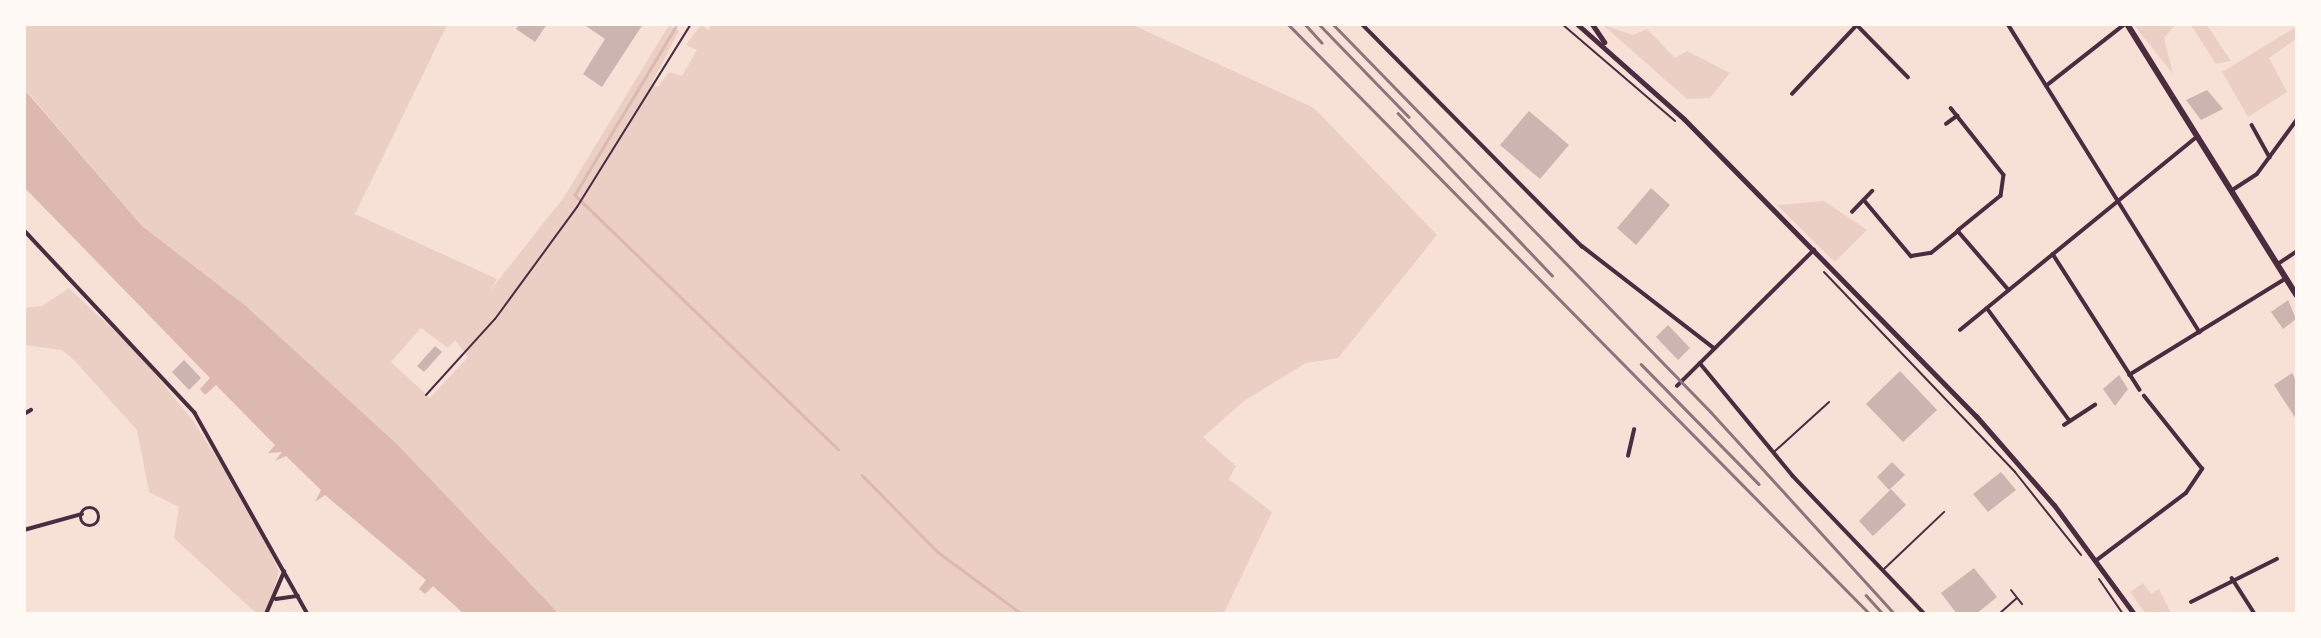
<!DOCTYPE html>
<html>
<head>
<meta charset="utf-8">
<style>
	body { margin:0 }
	#map { position:relative; width:2321px; height:638px; overflow:hidden; background:#f7e1d7; font-family:"Nunito Sans",sans-serif }
	div>[style] { position:absolute }
	[style*='--x'] { left:calc(var(--x)*1px); top:calc(var(--y)*1px); width:calc(var(--w)*1px); rotate:calc(var(--a)*1deg) }
	.green>* { inset:0; background:#ebcfc5 }
	.water>* { inset:0; background:#dcb8b0 }
	.stream>* { height:2.5px; margin:-1.25px; padding:0 1.25px; transform-origin:1.25px; border-radius:1.25px; background:#dcb8b0 }
	.building>* { inset:0; background:#ccb4b1 }
	.path>* { height:2px; margin:-1px; padding:0 1px; transform-origin:1px; border-radius:1px; background:#4a2c40 }
	.service>* { height:2px; margin:-1px; padding:0 1px; transform-origin:1px; border-radius:1px; background:#4a2c40 }
	.minor>* { height:3.5px; margin:-1.75px; padding:0 1.75px; transform-origin:1.75px; border-radius:1.75px; background:#4a2c40 }
	.minor>.ring { margin:-1.75px; padding:0; box-sizing:content-box; background:none; border:3.5px solid #4a2c40; border-radius:50% }
	.tertiary>* { height:5px; margin:-2.5px; padding:0 2.5px; transform-origin:2.5px; border-radius:2.5px; background:#4a2c40 }
	.primary>* { height:6px; margin:-3px; padding:0 3px; transform-origin:3px; border-radius:3px; background:#4a2c40 }
	.rail>* { height:2.5px; margin:-1.25px; padding:0 1.25px; transform-origin:1.25px; border-radius:1.25px; background:#8f747c }
	span { translate:-50% -50%; white-space:nowrap; text-align:center; line-height:1.15; -webkit-text-stroke:5px #fffaf5; paint-order:stroke }
	.frame { position:absolute; inset:0; border:26px solid #fffaf5; pointer-events:none }
</style>
</head>
<body>
<div id="map">
	<div class="green">
		<div style="clip-path:polygon(evenodd,711px 24px,1133px 25px,1314px 108px,1437px 235px,1338px 358px,1306px 363px,1244px 401px,1203px 437px,1236px 466px,1229px 479px,1272px 512px,1224px 613px,558px 613px,398px 445px,246px 306px,142px 226px,25px 89px,24px 25px,447px 25px,355px 214px,497px 279px,489px 292px,564px 197px,669px 25px,679px 31px,651px 84px,658px 87px,669px 72px,682px 76px,697px 50px,686px 45px,701px 25px,709px 30px,711px 24px,421px 328px,448px 348px,455px 340px,468px 357px,430px 398px,391px 362px,421px 328px)"></div>
		<div style="clip-path:polygon(1603px 25px,1633px 35px,1647px 29px,1675px 58px,1687px 51px,1730px 73px,1710px 98px,1687px 99px)"></div>
		<div style="clip-path:polygon(2134px 25px,2175px 25px,2164px 38px,2173px 74px)"></div>
		<div style="clip-path:polygon(2191px 25px,2207px 25px,2231px 61px,2216px 64px)"></div>
		<div style="clip-path:polygon(2296px 27px,2296px 39px,2269px 58px,2287px 92px,2248px 117px,2222px 72px)"></div>
		<div style="clip-path:polygon(1824px 201px,1867px 230px,1835px 262px,1777px 205px)"></div>
		<div style="clip-path:polygon(69px 288px,138px 353px,194px 422px,250px 510px,279px 571px,268px 613px,256px 613px,174px 538px,179px 507px,149px 492px,137px 430px,74px 360px,62px 350px,25px 345px,25px 308px,42px 306px)"></div>
		<div style="clip-path:polygon(2143px 583px,2151px 594px,2159px 589px,2171px 613px,2145px 613px,2130px 592px)"></div>
	</div>
	<div class="water">
		<div style="clip-path:polygon(24px 89px,142px 226px,246px 306px,398px 445px,558px 613px,463px 613px,433px 586px,425px 594px,419px 589px,426px 580px,325px 495px,315px 502px,321px 490px,286px 456px,275px 461px,282px 452px,268px 453px,275px 445px,216px 385px,205px 395px,200px 389px,210px 378px,25px 188px)"></div>
	</div>
	<div class="stream">
		<div style="--x:676;--y:27;--w:196;--a:121"></div>
		<div style="--x:575;--y:195;--w:366;--a:44"></div>
		<div style="--x:862;--y:475;--w:108;--a:45.4"></div>
		<div style="--x:938;--y:552;--w:104;--a:36.4"></div>
	</div>
	<div class="building">
		<div style="clip-path:polygon(519px 24px,547px 24px,535px 42px,516px 29px)"></div>
		<div style="clip-path:polygon(583px 24px,643px 24px,602px 87px,583px 74px,605px 39px)"></div>
		<div style="clip-path:polygon(2207px 90px,2223px 109px,2201px 120px,2186px 100px)"></div>
		<div style="clip-path:polygon(1529px 111px,1569px 145px,1540px 179px,1500px 145px)"></div>
		<div style="clip-path:polygon(1651px 188px,1670px 205px,1636px 245px,1617px 228px)"></div>
		<div style="clip-path:polygon(2288px 300px,2296px 319px,2283px 329px,2271px 312px)"></div>
		<div style="clip-path:polygon(1668px 325px,1690px 348px,1678px 360px,1656px 337px)"></div>
		<div style="clip-path:polygon(435px 346px,442px 352px,424px 372px,417px 366px)"></div>
		<div style="clip-path:polygon(184px 360px,201px 378px,189px 390px,172px 372px)"></div>
		<div style="clip-path:polygon(1900px 371px,1937px 410px,1903px 442px,1866px 404px)"></div>
		<div style="clip-path:polygon(2292px 373px,2296px 380px,2296px 419px,2274px 385px)"></div>
		<div style="clip-path:polygon(2119px 375px,2128px 389px,2115px 406px,2103px 389px)"></div>
		<div style="clip-path:polygon(1892px 462px,1905px 475px,1889px 490px,1877px 477px)"></div>
		<div style="clip-path:polygon(2001px 472px,2016px 490px,1988px 512px,1973px 494px)"></div>
		<div style="clip-path:polygon(1891px 489px,1906px 505px,1873px 536px,1859px 521px)"></div>
		<div style="clip-path:polygon(1974px 568px,1997px 597px,1976px 614px,1957px 614px,1941px 593px)"></div>
	</div>
	<div class="path">
		<div style="--x:1562;--y:24;--w:149;--a:40.6"></div>
		<div style="--x:1824;--y:272;--w:277;--a:46.3"></div>
		<div style="--x:2015;--y:472;--w:106;--a:51.5"></div>
		<div style="--x:426;--y:395;--w:103;--a:-47.8"></div>
		<div style="--x:495;--y:319;--w:139;--a:-53.8"></div>
		<div style="--x:577;--y:207;--w:216;--a:-58.1"></div>
		<div style="--x:2099;--y:579;--w:42;--a:55.6"></div>
	</div>
	<div class="service">
		<div style="--x:1775;--y:451;--w:73;--a:-42.2"></div>
		<div style="--x:1884;--y:569;--w:83;--a:-43.5"></div>
		<div style="--x:2011;--y:590;--w:18;--a:52"></div>
		<div style="--x:1999;--y:614;--w:24;--a:-42"></div>
	</div>
	<div class="minor">
		<div style="--x:1362;--y:24;--w:313;--a:45.3"></div>
		<div style="--x:1582;--y:246;--w:167;--a:37.7"></div>
		<div style="--x:2008;--y:24;--w:363;--a:58.1"></div>
		<div style="--x:1857;--y:25;--w:73;--a:45.6"></div>
		<div style="--x:2046;--y:86;--w:100;--a:-38.1"></div>
		<div style="--x:1792;--y:94;--w:96;--a:-46.7"></div>
		<div style="--x:1951;--y:108;--w:85;--a:51.7"></div>
		<div style="--x:2004;--y:175;--w:21;--a:98"></div>
		<div style="--x:2001;--y:196;--w:55;--a:140.9"></div>
		<div style="--x:1958;--y:231;--w:78;--a:49.2"></div>
		<div style="--x:1946;--y:124;--w:14;--a:-36"></div>
		<div style="--x:2252;--y:125;--w:37;--a:61"></div>
		<div style="--x:2234;--y:189;--w:27;--a:-33"></div>
		<div style="--x:2257;--y:174;--w:66;--a:-53.7"></div>
		<div style="--x:1865;--y:201;--w:72;--a:50.1"></div>
		<div style="--x:1911;--y:256;--w:20;--a:-9"></div>
		<div style="--x:1931;--y:253;--w:35;--a:-39"></div>
		<div style="--x:1852;--y:212;--w:29;--a:-46"></div>
		<div style="--x:24;--y:230;--w:250;--a:46.9"></div>
		<div style="--x:195;--y:413;--w:231;--a:60.7"></div>
		<div style="--x:2053;--y:254;--w:161;--a:57.4"></div>
		<div style="--x:2278;--y:264;--w:22;--a:-34"></div>
		<div style="--x:1987;--y:308;--w:140;--a:53.7"></div>
		<div style="--x:1960;--y:330;--w:306;--a:-39.2"></div>
		<div style="--x:1700;--y:363;--w:146;--a:50.5"></div>
		<div style="--x:1793;--y:476;--w:191;--a:46.3"></div>
		<div style="--x:2129;--y:375;--w:183;--a:-31.6"></div>
		<div style="--x:1677;--y:386;--w:193;--a:-44.8"></div>
		<div style="--x:24;--y:414;--w:8;--a:-30"></div>
		<div style="--x:2064;--y:425;--w:37;--a:-33"></div>
		<div style="--x:1628;--y:456;--w:27;--a:-77"></div>
		<div class="ring" style="left:81px;top:508px;width:14.5px;height:14.5px"></div>
		<div style="--x:24;--y:530;--w:60;--a:-15.4"></div>
		<div style="--x:2097;--y:560;--w:111;--a:-37"></div>
		<div style="--x:2186;--y:493;--w:29;--a:-56"></div>
		<div style="--x:2202;--y:469;--w:93;--a:-128.5"></div>
		<div style="--x:2232;--y:578;--w:43;--a:57.4"></div>
		<div style="--x:276;--y:599;--w:22;--a:-8"></div>
		<div style="--x:2191;--y:602;--w:96;--a:-26.6"></div>
		<div style="--x:266;--y:614;--w:46;--a:-66.8"></div>
	</div>
	<div class="tertiary">
		<div style="--x:1577;--y:24;--w:143;--a:41.6"></div>
		<div style="--x:1684;--y:119;--w:417;--a:45.5"></div>
		<div style="--x:1976;--y:416;--w:118;--a:48.8"></div>
		<div style="--x:2054;--y:505;--w:135;--a:53.7"></div>
		<div style="--x:1592;--y:24;--w:22;--a:56"></div>
	</div>
	<div class="primary">
		<div style="--x:2127;--y:24;--w:319;--a:58"></div>
	</div>
	<div class="rail">
		<div style="--x:1288;--y:24;--w:829;--a:45.39"></div>
		<div style="--x:1305;--y:24;--w:25;--a:48"></div>
		<div style="--x:1319;--y:24;--w:129;--a:45.9"></div>
		<div style="--x:1333;--y:24;--w:542;--a:45.75"></div>
		<div style="--x:1711;--y:412;--w:273;--a:47.7"></div>
		<div style="--x:1398;--y:113;--w:224;--a:46.5"></div>
		<div style="--x:1641;--y:364;--w:168;--a:45.5"></div>
		<div style="--x:1866;--y:595;--w:25;--a:48"></div>
	</div>
	<div class="frame"></div>
</div>
</body>
</html>
